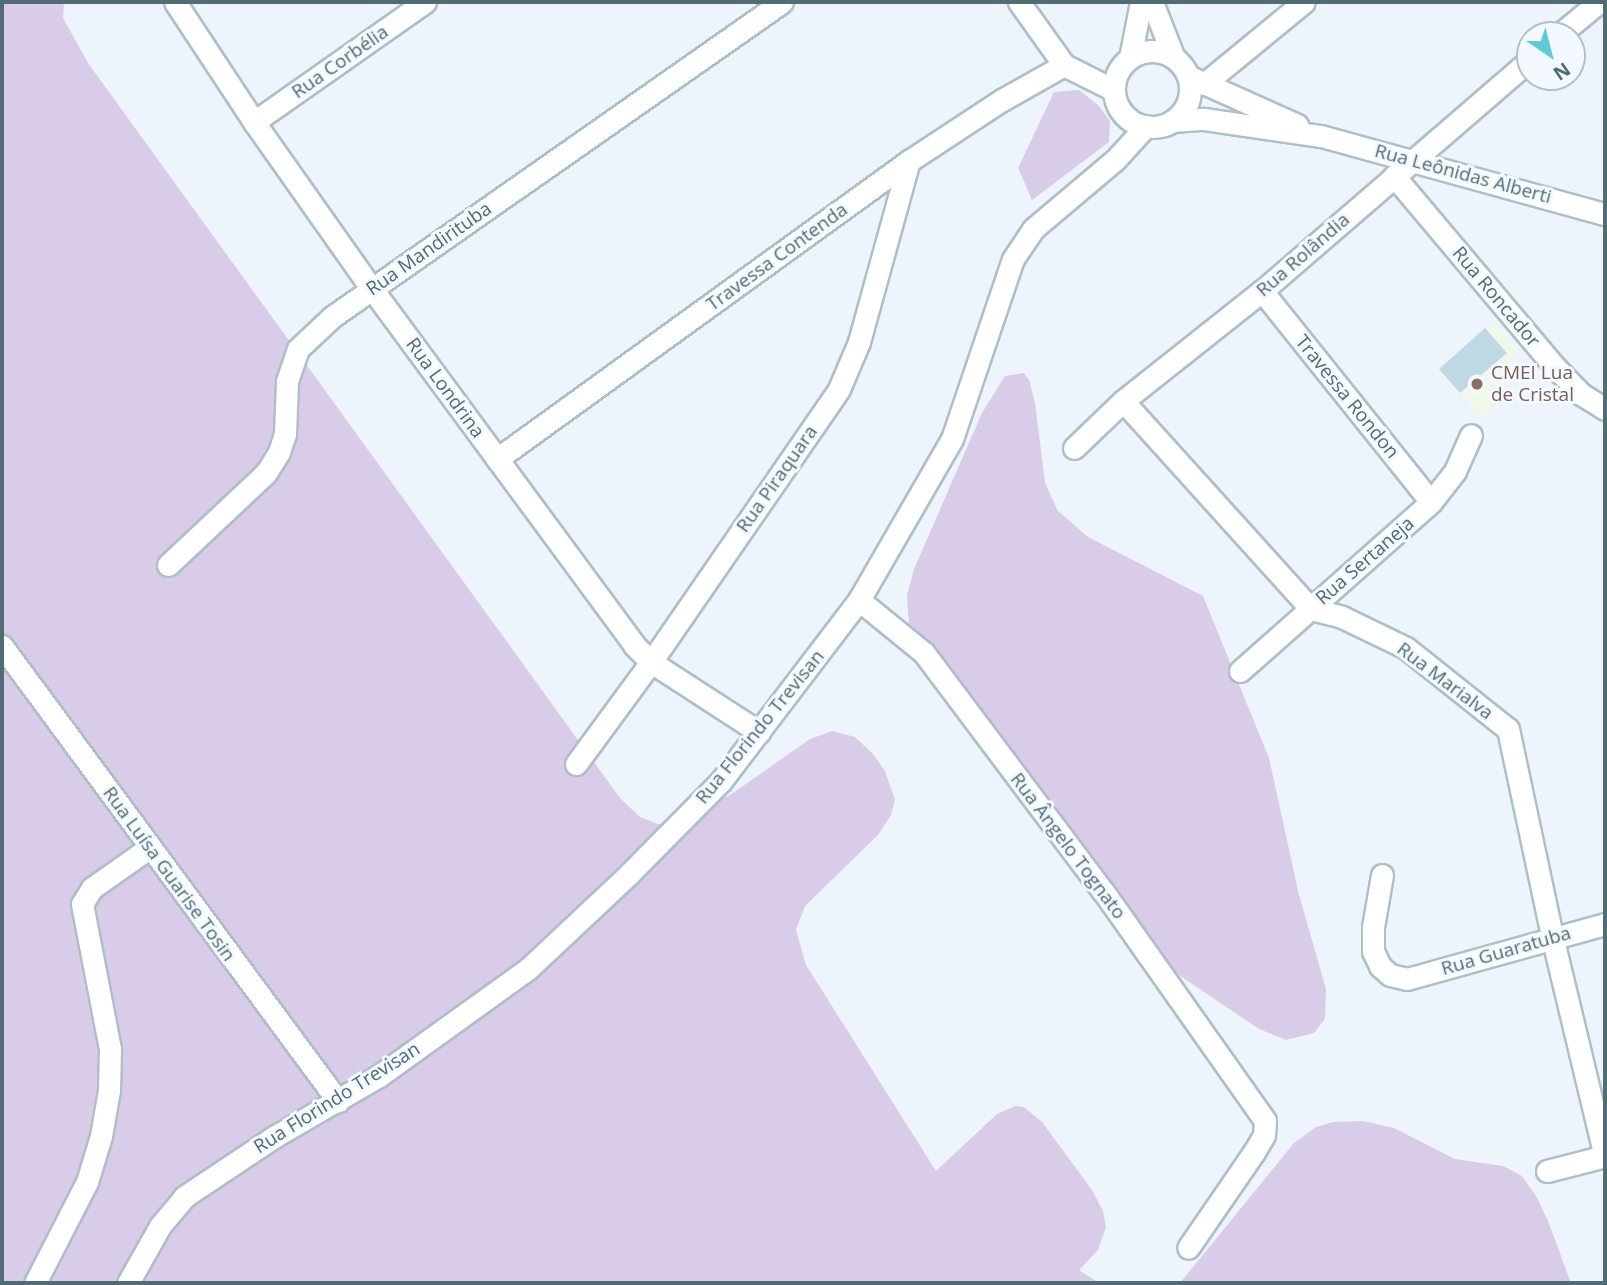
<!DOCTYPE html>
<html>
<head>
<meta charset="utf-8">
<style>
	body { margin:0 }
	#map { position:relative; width:1607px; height:1285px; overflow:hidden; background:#edf4fb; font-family:"Open Sans",sans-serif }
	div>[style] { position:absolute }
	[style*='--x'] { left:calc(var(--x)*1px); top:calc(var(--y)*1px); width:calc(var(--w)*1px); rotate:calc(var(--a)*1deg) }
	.education>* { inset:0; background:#f0f8e9 }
	.green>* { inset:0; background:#d9cce8 }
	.building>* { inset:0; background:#bed9e4 }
	.roads { filter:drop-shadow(2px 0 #adbfc8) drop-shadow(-2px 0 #adbfc8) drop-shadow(0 2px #adbfc8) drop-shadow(0 -2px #adbfc8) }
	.minor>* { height:21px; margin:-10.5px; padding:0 10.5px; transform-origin:10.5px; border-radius:10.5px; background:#fff }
	.minor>.ring { margin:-10.5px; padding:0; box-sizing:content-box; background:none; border:21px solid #fff; border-radius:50% }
	.dots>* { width:19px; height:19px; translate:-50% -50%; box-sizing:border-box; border:4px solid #f3f9fe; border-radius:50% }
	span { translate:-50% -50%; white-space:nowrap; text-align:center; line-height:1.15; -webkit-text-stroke:6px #f3f9fe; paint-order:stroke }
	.street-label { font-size:19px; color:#516c75 }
	.education-label { font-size:19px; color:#785e54 }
	.left { translate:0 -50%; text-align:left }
	.frame { position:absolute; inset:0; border:4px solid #516c75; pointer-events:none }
	.north { position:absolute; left:1516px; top:21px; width:70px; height:70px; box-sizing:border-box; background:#f3f9fe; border:2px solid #b2c1c7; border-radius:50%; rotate:145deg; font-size:19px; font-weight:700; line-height:28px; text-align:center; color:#516c75 }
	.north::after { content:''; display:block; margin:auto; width:24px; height:32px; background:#60cbd7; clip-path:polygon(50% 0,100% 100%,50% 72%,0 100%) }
</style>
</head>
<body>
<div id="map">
	<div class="education">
		<div style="clip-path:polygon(1493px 321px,1519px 350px,1484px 421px,1439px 369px)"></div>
	</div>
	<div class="green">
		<div style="clip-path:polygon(2px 2px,64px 2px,63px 18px,88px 63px,620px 798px,640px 817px,658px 824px,685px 819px,733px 793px,810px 739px,832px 731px,855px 737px,873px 754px,885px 771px,895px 800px,891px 815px,878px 835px,805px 906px,796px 930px,806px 965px,936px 1171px,997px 1114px,1015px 1106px,1024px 1107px,1042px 1122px,1092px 1190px,1103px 1211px,1106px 1227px,1098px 1250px,1079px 1270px,1099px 1283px,2px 1283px)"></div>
		<div style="clip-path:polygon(1079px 90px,1098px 105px,1110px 121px,1109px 142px,1032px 200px,1018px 168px,1054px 92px)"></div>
		<div style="clip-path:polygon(1024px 373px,1029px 380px,1035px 403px,1045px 483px,1058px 511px,1088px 537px,1203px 596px,1269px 758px,1299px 895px,1326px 989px,1325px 1019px,1314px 1033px,1286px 1040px,1259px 1029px,1164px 965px,932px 666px,909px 625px,907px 595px,914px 569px,982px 413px,1005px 376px)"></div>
		<div style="clip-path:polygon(1363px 1121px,1394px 1128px,1455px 1159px,1503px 1166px,1522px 1176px,1536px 1196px,1548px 1221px,1571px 1283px,1180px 1283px,1294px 1143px,1316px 1127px,1333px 1122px)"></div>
	</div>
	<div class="building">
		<div style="clip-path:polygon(1485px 328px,1507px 353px,1460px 393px,1439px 369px)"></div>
	</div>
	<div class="roads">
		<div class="minor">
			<div style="--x:175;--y:2;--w:144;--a:56.6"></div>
			<div style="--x:254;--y:122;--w:204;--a:54.8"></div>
			<div style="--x:372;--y:289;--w:442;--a:53.6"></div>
			<div style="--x:634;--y:645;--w:24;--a:45"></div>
			<div style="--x:651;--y:662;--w:129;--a:32.9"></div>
			<div style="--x:1019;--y:2;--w:77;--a:54.5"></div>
			<div style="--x:1064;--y:65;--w:56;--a:26.6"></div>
			<div style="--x:1152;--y:2;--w:60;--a:68.6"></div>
			<div style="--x:1559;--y:35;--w:52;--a:-39.5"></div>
			<div class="ring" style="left:1114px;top:51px;width:55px;height:55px"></div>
			<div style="--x:1130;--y:58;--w:57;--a:-78.9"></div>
			<div style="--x:1188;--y:76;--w:120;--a:24.2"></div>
			<div style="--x:1204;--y:84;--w:129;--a:-39.4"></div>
			<div style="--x:1172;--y:121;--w:32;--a:-4"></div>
			<div style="--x:1204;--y:119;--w:118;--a:8.3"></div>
			<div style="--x:1321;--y:136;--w:295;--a:15.4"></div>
			<div style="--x:254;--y:122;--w:209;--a:-35.1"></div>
			<div style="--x:1394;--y:176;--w:250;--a:49.9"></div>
			<div style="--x:1555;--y:367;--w:37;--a:46"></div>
			<div style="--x:1581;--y:394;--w:28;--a:32"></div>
			<div style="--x:1262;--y:291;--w:270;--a:51.3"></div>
			<div style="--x:1123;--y:401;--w:280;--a:47.9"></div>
			<div style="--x:1311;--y:609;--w:32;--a:14"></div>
			<div style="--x:1342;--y:617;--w:71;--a:25.8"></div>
			<div style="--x:1406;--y:648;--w:130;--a:38.5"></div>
			<div style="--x:1508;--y:729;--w:212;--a:78"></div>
			<div style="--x:1552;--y:936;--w:226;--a:76.5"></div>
			<div style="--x:1074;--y:448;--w:68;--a:-43.8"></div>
			<div style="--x:1123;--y:401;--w:177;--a:-38.4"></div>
			<div style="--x:1262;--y:291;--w:354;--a:-40.8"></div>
			<div style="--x:497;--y:459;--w:508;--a:-35.88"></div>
			<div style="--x:909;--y:161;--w:111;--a:-33.3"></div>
			<div style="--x:1002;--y:100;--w:71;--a:-29.4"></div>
			<div style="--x:168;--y:565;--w:134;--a:-43.2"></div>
			<div style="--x:266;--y:473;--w:25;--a:-58"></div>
			<div style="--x:279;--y:452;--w:19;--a:-72"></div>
			<div style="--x:285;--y:434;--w:53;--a:-87.8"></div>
			<div style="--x:287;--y:381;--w:34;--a:-71"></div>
			<div style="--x:298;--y:349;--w:47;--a:-43.3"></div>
			<div style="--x:332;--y:317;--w:549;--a:-34.99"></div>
			<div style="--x:859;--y:600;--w:84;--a:39.2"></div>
			<div style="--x:924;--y:653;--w:298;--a:53.1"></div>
			<div style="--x:1103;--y:891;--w:281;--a:54.8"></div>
			<div style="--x:1265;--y:1121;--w:14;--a:94"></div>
			<div style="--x:1264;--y:1135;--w:20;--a:120"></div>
			<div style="--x:1254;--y:1152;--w:116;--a:124.5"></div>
			<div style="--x:2;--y:646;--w:566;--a:53.56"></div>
			<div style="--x:1240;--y:671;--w:255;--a:-41.5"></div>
			<div style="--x:1431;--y:502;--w:39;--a:-52"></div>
			<div style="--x:1455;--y:471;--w:39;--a:-66"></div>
			<div style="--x:576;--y:764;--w:127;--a:-53.7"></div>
			<div style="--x:651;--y:662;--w:331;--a:-55.4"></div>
			<div style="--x:839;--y:389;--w:51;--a:-66.9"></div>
			<div style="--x:859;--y:342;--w:188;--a:-74.6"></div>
			<div style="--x:1382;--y:875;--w:53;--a:99.8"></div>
			<div style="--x:1373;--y:927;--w:24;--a:90"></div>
			<div style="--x:1373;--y:951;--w:17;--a:65"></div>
			<div style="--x:1380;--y:966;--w:13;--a:42"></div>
			<div style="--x:1390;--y:975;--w:17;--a:13"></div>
			<div style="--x:1407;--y:979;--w:205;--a:-15.5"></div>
			<div style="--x:1547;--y:1171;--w:60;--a:-14.5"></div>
			<div style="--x:35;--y:1283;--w:114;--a:-62.8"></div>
			<div style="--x:87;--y:1182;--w:48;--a:-73.1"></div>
			<div style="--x:101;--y:1136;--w:47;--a:-80.1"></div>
			<div style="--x:109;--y:1090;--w:41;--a:-88.6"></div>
			<div style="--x:110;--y:1049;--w:148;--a:-100.9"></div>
			<div style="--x:82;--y:904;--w:19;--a:-58"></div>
			<div style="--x:92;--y:888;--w:70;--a:-35.1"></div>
			<div style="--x:128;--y:1283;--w:65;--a:-60.7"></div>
			<div style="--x:160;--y:1226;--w:38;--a:-50"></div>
			<div style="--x:184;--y:1197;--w:108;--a:-33.7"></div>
			<div style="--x:274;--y:1137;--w:121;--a:-30.2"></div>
			<div style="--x:379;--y:1076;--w:183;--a:-35.7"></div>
			<div style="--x:528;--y:969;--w:139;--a:-43.2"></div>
			<div style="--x:629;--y:874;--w:131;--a:-45.3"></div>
			<div style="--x:721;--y:781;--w:228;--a:-52.7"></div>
			<div style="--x:859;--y:600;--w:186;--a:-60"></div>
			<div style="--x:952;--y:439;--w:190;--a:-71.3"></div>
			<div style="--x:1013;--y:259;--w:36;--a:-56"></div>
			<div style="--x:1033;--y:229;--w:107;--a:-40.1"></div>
			<div style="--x:1115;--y:160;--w:46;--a:-47.6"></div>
		</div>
	</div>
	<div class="dots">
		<div style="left:1477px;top:384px;background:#8d6e63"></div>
	</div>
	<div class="street-label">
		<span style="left:340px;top:62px;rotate:-35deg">Rua Corbélia</span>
		<span style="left:1463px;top:174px;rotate:15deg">Rua Leônidas Alberti</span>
		<span style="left:429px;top:249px;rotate:-35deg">Rua Mandirituba</span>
		<span style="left:1303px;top:255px;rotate:-41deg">Rua Rolândia</span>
		<span style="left:777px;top:257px;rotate:-36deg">Travessa Contenda</span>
		<span style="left:1496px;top:297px;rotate:50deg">Rua Roncador</span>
		<span style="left:445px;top:388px;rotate:54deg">Rua Londrina</span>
		<span style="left:1347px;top:397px;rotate:51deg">Travessa Rondon</span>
		<span style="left:777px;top:479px;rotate:-55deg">Rua Piraquara</span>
		<span style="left:1365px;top:561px;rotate:-41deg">Rua Sertaneja</span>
		<span style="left:1445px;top:681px;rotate:37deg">Rua Marialva</span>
		<span style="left:760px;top:727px;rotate:-51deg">Rua Florindo Trevisan</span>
		<span style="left:1068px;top:846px;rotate:53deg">Rua Ângelo Tognato</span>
		<span style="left:169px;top:874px;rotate:54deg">Rua Luísa Guarise Tosin</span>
		<span style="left:1506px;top:951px;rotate:-16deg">Rua Guaratuba</span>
		<span style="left:337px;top:1098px;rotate:-32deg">Rua Florindo Trevisan</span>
	</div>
	<div class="education-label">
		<span class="left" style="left:1491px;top:384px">CMEI Lua<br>de Cristal</span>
	</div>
	<div class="frame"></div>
	<div class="north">N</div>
</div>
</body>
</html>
